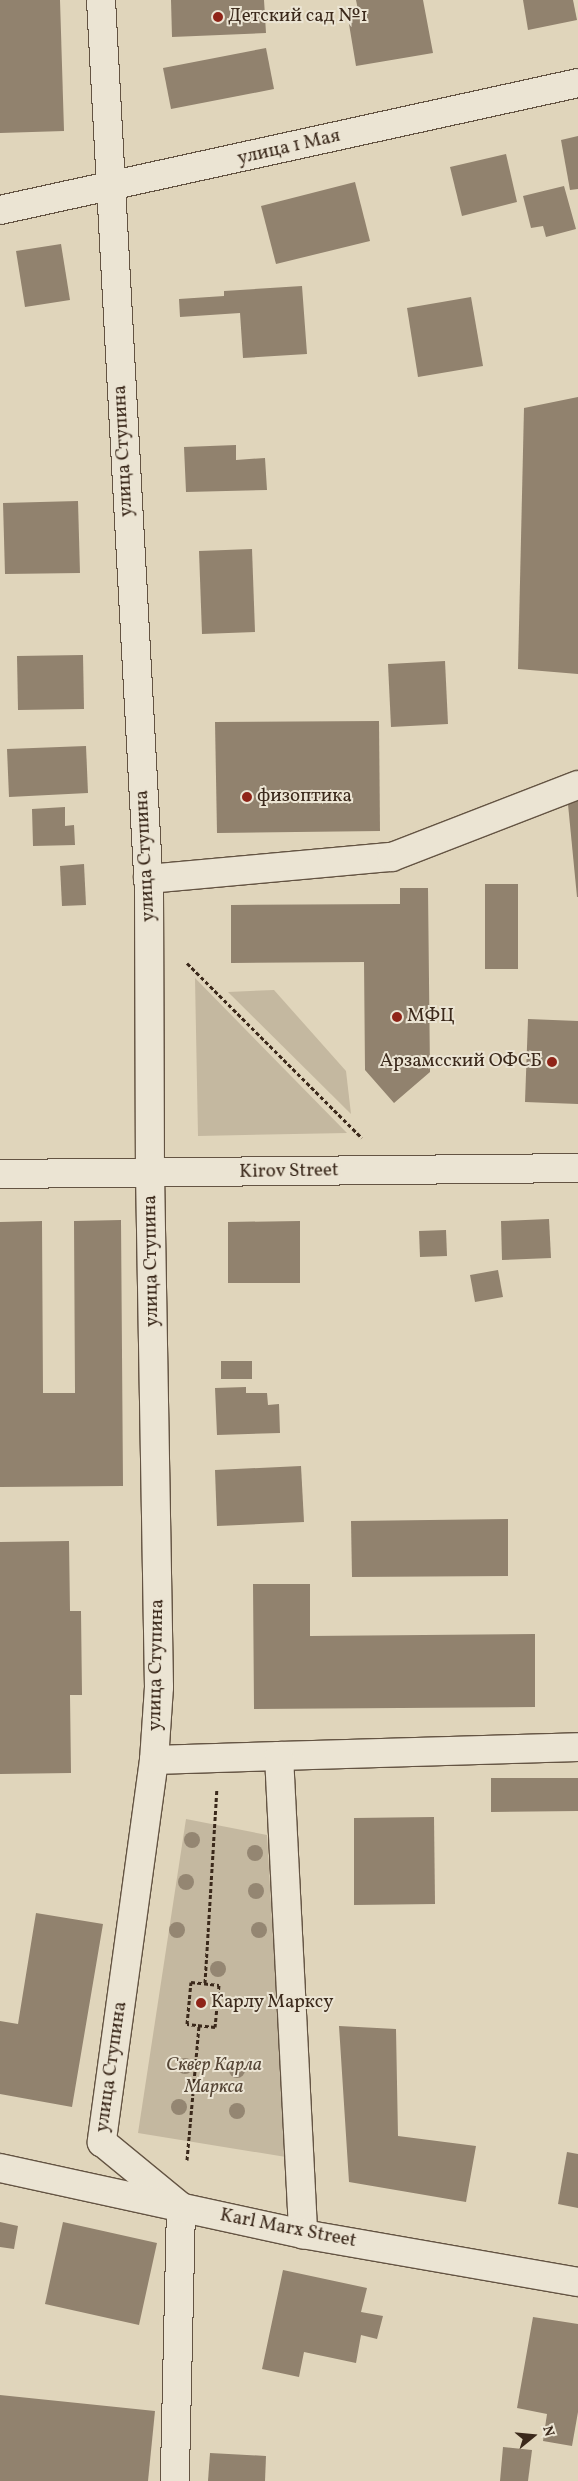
<!DOCTYPE html>
<html>
<head>
<meta charset="utf-8">
<style>
	body { margin:0 }
	#map { position:relative; width:578px; height:2481px; overflow:hidden; background:#e0d5bb; font-family:Vollkorn,serif }
	div>[style] { position:absolute }
	[style*='--x'] { left:calc(var(--x)*1px); top:calc(var(--y)*1px); width:calc(var(--w)*1px); rotate:calc(var(--a)*1deg) }
	.green>* { inset:0; background:#c4b8a0 }
	.building>* { inset:0; background:#91826e }
	.path>* { height:3px; margin-top:-1.5px; transform-origin:0; background:repeating-linear-gradient(90deg,#3b291b 0 4px,transparent 0 6.5px) }
	.roads { filter:drop-shadow(1px 0 #645443) drop-shadow(-1px 0 #645443) drop-shadow(0 1px #645443) drop-shadow(0 -1px #645443) }
	.minor>* { height:28px; margin:-14px; padding:0 14px; transform-origin:14px; border-radius:14px; background:#ebe4d3 }
	.trees>* { width:16px; height:16px; margin:-8px; border-radius:50%; background:#948672 }
	.dots>* { width:14px; height:14px; translate:-50% -50%; box-sizing:border-box; border:2px solid #ebe4d3; border-radius:50% }
	span { translate:-50% -50%; white-space:nowrap; text-align:center; line-height:1.15; -webkit-text-stroke:4px #ebe4d3; paint-order:stroke }
	.poi-label { font-size:19px; color:#3b291b }
	.left { translate:0 -50%; text-align:left }
	.right { translate:-100% -50%; text-align:right }
	.street-label { font-size:19px; color:#3b291b }
	.park-label { font-size:19px; color:#564636; font-style:italic }
	.north { position:absolute; left:508px; top:2411px; width:50px; height:50px; -webkit-text-stroke:4px #ebe4d3; paint-order:stroke; rotate:73deg; font-size:14px; font-weight:700; line-height:20px; text-align:center; color:#3b291b }
	.north::after { content:''; display:block; margin:auto; width:18px; height:22px; background:#3b291b; clip-path:polygon(50% 0,100% 100%,50% 72%,0 100%) }
</style>
</head>
<body>
<div id="map">
	<div class="green">
		<div style="clip-path:polygon(195px 978px,347px 1133px,198px 1136px)"></div>
		<div style="clip-path:polygon(274px 990px,346px 1071px,351px 1114px,228px 992px)"></div>
		<div style="clip-path:polygon(186px 1819px,267px 1835px,286px 2157px,138px 2133px)"></div>
	</div>
	<div class="building">
		<div style="clip-path:polygon(0 0,60px 0,64px 131px,0 133px)"></div>
		<div style="clip-path:polygon(171px 0,264px 0,266px 33px,172px 37px)"></div>
		<div style="clip-path:polygon(356px 0,423px 0,433px 53px,356px 66px,347px 12px,358px 10px)"></div>
		<div style="clip-path:polygon(523px 0,573px 0,577px 20px,528px 30px)"></div>
		<div style="clip-path:polygon(266px 48px,274px 89px,171px 109px,163px 68px)"></div>
		<div style="clip-path:polygon(578px 136px,578px 189px,570px 190px,561px 140px)"></div>
		<div style="clip-path:polygon(506px 154px,517px 202px,462px 216px,450px 167px)"></div>
		<div style="clip-path:polygon(355px 182px,370px 241px,276px 264px,261px 206px)"></div>
		<div style="clip-path:polygon(564px 186px,576px 229px,546px 237px,543px 226px,531px 228px,523px 196px)"></div>
		<div style="clip-path:polygon(61px 244px,70px 300px,25px 307px,16px 251px)"></div>
		<div style="clip-path:polygon(302px 286px,307px 354px,243px 358px,240px 313px,180px 317px,179px 299px,224px 296px,224px 291px)"></div>
		<div style="clip-path:polygon(471px 297px,483px 366px,418px 377px,407px 308px)"></div>
		<div style="clip-path:polygon(578px 397px,578px 674px,518px 669px,524px 408px)"></div>
		<div style="clip-path:polygon(236px 445px,236px 460px,265px 458px,267px 490px,186px 492px,184px 447px)"></div>
		<div style="clip-path:polygon(78px 501px,80px 573px,5px 574px,3px 503px)"></div>
		<div style="clip-path:polygon(252px 549px,255px 632px,202px 634px,199px 551px)"></div>
		<div style="clip-path:polygon(83px 655px,84px 709px,18px 710px,17px 656px)"></div>
		<div style="clip-path:polygon(445px 661px,448px 724px,391px 727px,388px 664px)"></div>
		<div style="clip-path:polygon(379px 721px,380px 831px,217px 833px,215px 722px)"></div>
		<div style="clip-path:polygon(86px 746px,88px 793px,9px 797px,7px 749px)"></div>
		<div style="clip-path:polygon(578px 793px,578px 897px,577px 897px,567px 794px)"></div>
		<div style="clip-path:polygon(65px 807px,65px 826px,74px 825px,75px 845px,33px 846px,32px 809px)"></div>
		<div style="clip-path:polygon(84px 864px,86px 905px,62px 906px,60px 866px)"></div>
		<div style="clip-path:polygon(485px 884px,518px 884px,518px 969px,485px 969px)"></div>
		<div style="clip-path:polygon(400px 888px,428px 888px,430px 1072px,394px 1103px,365px 1070px,364px 962px,231px 963px,231px 905px,400px 904px)"></div>
		<div style="clip-path:polygon(528px 1019px,578px 1021px,578px 1104px,525px 1102px)"></div>
		<div style="clip-path:polygon(549px 1219px,551px 1258px,502px 1260px,501px 1221px)"></div>
		<div style="clip-path:polygon(121px 1220px,123px 1486px,0 1487px,0 1222px,42px 1221px,43px 1393px,75px 1393px,74px 1221px)"></div>
		<div style="clip-path:polygon(300px 1221px,300px 1283px,228px 1283px,228px 1222px)"></div>
		<div style="clip-path:polygon(446px 1230px,447px 1256px,420px 1257px,419px 1231px)"></div>
		<div style="clip-path:polygon(498px 1270px,503px 1297px,475px 1302px,470px 1275px)"></div>
		<div style="clip-path:polygon(221px 1361px,252px 1361px,252px 1379px,221px 1379px)"></div>
		<div style="clip-path:polygon(246px 1387px,246px 1393px,267px 1393px,268px 1405px,279px 1404px,280px 1433px,217px 1435px,215px 1388px)"></div>
		<div style="clip-path:polygon(301px 1466px,304px 1522px,217px 1526px,215px 1470px)"></div>
		<div style="clip-path:polygon(508px 1519px,508px 1576px,352px 1577px,351px 1521px)"></div>
		<div style="clip-path:polygon(69px 1541px,70px 1611px,81px 1611px,82px 1695px,70px 1695px,71px 1773px,0 1774px,0 1542px)"></div>
		<div style="clip-path:polygon(253px 1584px,310px 1584px,310px 1636px,535px 1634px,535px 1707px,254px 1709px)"></div>
		<div style="clip-path:polygon(491px 1778px,578px 1778px,578px 1811px,491px 1812px)"></div>
		<div style="clip-path:polygon(434px 1817px,435px 1904px,354px 1905px,354px 1818px)"></div>
		<div style="clip-path:polygon(36px 1913px,103px 1924px,72px 2107px,0 2094px,0 2021px,18px 2024px)"></div>
		<div style="clip-path:polygon(339px 2026px,396px 2029px,398px 2136px,476px 2146px,466px 2202px,349px 2182px)"></div>
		<div style="clip-path:polygon(567px 2152px,578px 2154px,578px 2208px,558px 2204px)"></div>
		<div style="clip-path:polygon(0 2222px,18px 2226px,14px 2249px,0 2247px)"></div>
		<div style="clip-path:polygon(63px 2222px,157px 2243px,139px 2325px,45px 2304px)"></div>
		<div style="clip-path:polygon(283px 2270px,367px 2288px,361px 2312px,383px 2316px,377px 2339px,361px 2335px,356px 2363px,304px 2352px,299px 2377px,262px 2369px)"></div>
		<div style="clip-path:polygon(533px 2317px,578px 2324px,578px 2412px,572px 2446px,543px 2441px,547px 2414px,517px 2408px)"></div>
		<div style="clip-path:polygon(0 2395px,155px 2411px,148px 2481px,0 2481px)"></div>
		<div style="clip-path:polygon(503px 2447px,532px 2450px,528px 2481px,500px 2481px)"></div>
		<div style="clip-path:polygon(210px 2453px,266px 2456px,265px 2481px,208px 2481px)"></div>
	</div>
	<div class="path">
		<div style="--x:187;--y:963;--w:247;--a:45"></div>
		<div style="--x:191;--y:1982;--w:28;--a:6"></div>
		<div style="--x:219;--y:1985;--w:42;--a:95.4"></div>
		<div style="--x:215;--y:2027;--w:28;--a:-174"></div>
		<div style="--x:187;--y:2024;--w:42;--a:-84.6"></div>
		<div style="--x:205;--y:1983;--w:194;--a:-86.5"></div>
		<div style="--x:187;--y:2160;--w:136;--a:-84.9"></div>
	</div>
	<div class="roads">
		<div class="minor">
			<div style="--x:101;--y:0;--w:892;--a:86.92"></div>
			<div style="--x:149;--y:891;--w:281;--a:89.8"></div>
			<div style="--x:150;--y:1172;--w:515;--a:89"></div>
			<div style="--x:159;--y:1687;--w:73;--a:93.9"></div>
			<div style="--x:154;--y:1760;--w:386;--a:97.8"></div>
			<div style="--x:102;--y:2142;--w:102;--a:39.4"></div>
			<div style="--x:181;--y:2207;--w:274;--a:91.3"></div>
			<div style="--x:0;--y:210;--w:592;--a:-12.39"></div>
			<div style="--x:148;--y:879;--w:245;--a:-5.2"></div>
			<div style="--x:392;--y:857;--w:199;--a:-21.2"></div>
			<div style="--x:0;--y:1174;--w:578;--a:-0.59"></div>
			<div style="--x:279;--y:1756;--w:299;--a:-1.7"></div>
			<div style="--x:154;--y:1760;--w:125;--a:-1.8"></div>
			<div style="--x:279;--y:1756;--w:479;--a:87.1"></div>
			<div style="--x:0;--y:2168;--w:310;--a:12.3"></div>
			<div style="--x:303;--y:2234;--w:279;--a:9.9"></div>
		</div>
	</div>
	<div class="trees">
		<div style="left:192px;top:1840px"></div>
		<div style="left:255px;top:1853px"></div>
		<div style="left:186px;top:1882px"></div>
		<div style="left:256px;top:1891px"></div>
		<div style="left:177px;top:1930px"></div>
		<div style="left:259px;top:1930px"></div>
		<div style="left:218px;top:1969px"></div>
		<div style="left:185px;top:2066px"></div>
		<div style="left:237px;top:2070px"></div>
		<div style="left:179px;top:2107px"></div>
		<div style="left:237px;top:2111px"></div>
	</div>
	<div class="dots">
		<div style="left:218px;top:17px;background:#8f2418"></div>
		<div style="left:247px;top:797px;background:#8f2418"></div>
		<div style="left:397px;top:1017px;background:#8f2418"></div>
		<div style="left:552px;top:1062px;background:#8f2418"></div>
		<div style="left:201px;top:2003px;background:#8f2418"></div>
	</div>
	<div class="poi-label">
		<span class="left" style="left:228px;top:17px">Детский сад №1</span>
		<span class="left" style="left:257px;top:797px">физоптика</span>
		<span class="left" style="left:407px;top:1017px">МФЦ</span>
		<span class="right" style="left:542px;top:1062px">Арзамсский ОФСБ</span>
		<span class="left" style="left:211px;top:2003px">Карлу Марксу</span>
	</div>
	<div class="street-label">
		<span style="left:289px;top:148px;rotate:-13deg">улица 1 Мая</span>
		<span style="left:124px;top:451px;rotate:-93deg">улица Ступина</span>
		<span style="left:146px;top:856px;rotate:-93deg">улица Ступина</span>
		<span style="left:289px;top:1172px;rotate:-1deg">Kirov Street</span>
		<span style="left:152px;top:1261px;rotate:-91deg">улица Ступина</span>
		<span style="left:157px;top:1665px;rotate:-89deg">улица Ступина</span>
		<span style="left:112px;top:2067px;rotate:-82deg">улица Ступина</span>
		<span style="left:288px;top:2229px;rotate:11deg">Karl Marx Street</span>
	</div>
	<div class="park-label">
		<span style="left:214px;top:2077px">Сквер Карла<br>Маркса</span>
	</div>
	<div class="north">N</div>
</div>
</body>
</html>
